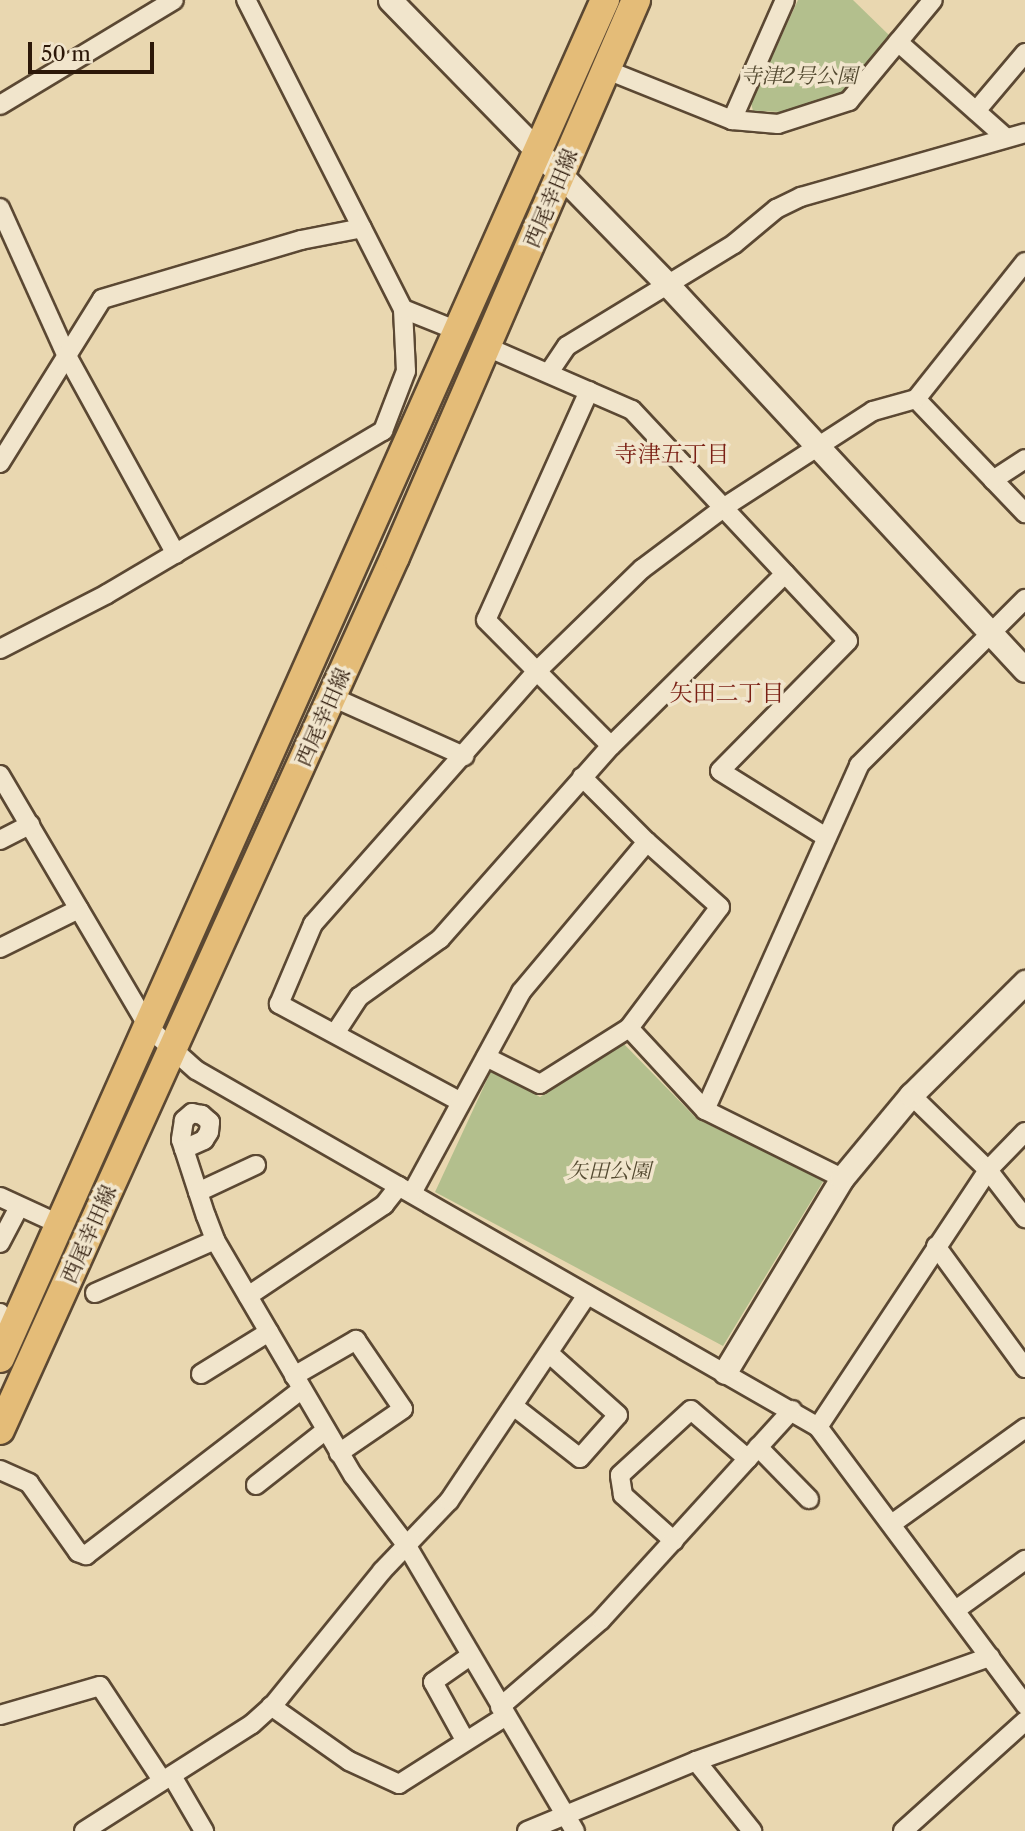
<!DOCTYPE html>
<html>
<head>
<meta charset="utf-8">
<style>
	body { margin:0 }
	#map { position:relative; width:1025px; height:1831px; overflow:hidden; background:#e9d7b0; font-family:"Libre Caslon Text","Noto Serif JP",serif }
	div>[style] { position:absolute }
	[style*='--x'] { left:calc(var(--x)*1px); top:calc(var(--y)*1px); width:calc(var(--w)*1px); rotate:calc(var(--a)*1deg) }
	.green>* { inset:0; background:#b3bf8d }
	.roads { filter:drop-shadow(2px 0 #5b4833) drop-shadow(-2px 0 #5b4833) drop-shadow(0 2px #5b4833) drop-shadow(0 -2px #5b4833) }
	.minor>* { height:18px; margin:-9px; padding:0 9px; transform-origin:9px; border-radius:9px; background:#f1e5cc }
	.tertiary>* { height:23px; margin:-11.5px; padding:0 11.5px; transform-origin:11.5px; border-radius:11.5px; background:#f1e5cc }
	.primary>* { height:28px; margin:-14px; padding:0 14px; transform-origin:14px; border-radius:14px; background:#e4bc78 }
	span { translate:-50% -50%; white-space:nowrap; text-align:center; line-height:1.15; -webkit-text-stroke:7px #f1e5cc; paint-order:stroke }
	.park-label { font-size:21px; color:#544a31; font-style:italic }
	.street-label { font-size:21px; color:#2c1809 }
	.neighbourhood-label { font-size:23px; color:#7a1f14 }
	.scale { position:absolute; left:28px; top:42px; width:126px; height:32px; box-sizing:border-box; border:4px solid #2c1809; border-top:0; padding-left:9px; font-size:21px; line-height:24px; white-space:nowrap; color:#2c1809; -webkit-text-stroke:5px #f1e5cc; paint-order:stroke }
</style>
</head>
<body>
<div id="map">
	<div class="green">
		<div style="clip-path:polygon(798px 0,853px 0,891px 37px,844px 95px,782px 112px,753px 111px,751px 103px)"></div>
		<div style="clip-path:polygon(623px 1043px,697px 1119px,824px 1180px,723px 1346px,435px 1192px,492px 1069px,540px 1097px)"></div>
	</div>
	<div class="roads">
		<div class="minor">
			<div style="--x:898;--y:42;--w:144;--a:41.6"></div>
			<div style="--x:607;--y:70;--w:135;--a:21.8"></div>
			<div style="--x:732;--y:120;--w:46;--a:5"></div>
			<div style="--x:778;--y:124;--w:75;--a:-17.9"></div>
			<div style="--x:849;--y:101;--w:131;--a:-50.3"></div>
			<div style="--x:0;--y:105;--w:203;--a:-31.1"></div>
			<div style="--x:976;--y:111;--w:76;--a:-49.8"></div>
			<div style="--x:732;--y:120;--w:131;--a:-66.2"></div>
			<div style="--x:0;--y:208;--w:160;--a:65.7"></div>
			<div style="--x:66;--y:354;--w:228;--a:61.2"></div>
			<div style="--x:403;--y:309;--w:59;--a:21.8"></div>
			<div style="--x:487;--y:347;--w:158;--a:23.5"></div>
			<div style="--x:632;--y:410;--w:316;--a:46.9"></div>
			<div style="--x:848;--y:641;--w:182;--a:134.6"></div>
			<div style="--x:720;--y:771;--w:125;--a:31.9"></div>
			<div style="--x:550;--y:371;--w:30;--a:-56"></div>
			<div style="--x:567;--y:346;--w:196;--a:-31.4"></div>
			<div style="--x:734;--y:244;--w:55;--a:-39.8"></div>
			<div style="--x:776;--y:209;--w:28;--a:-26"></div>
			<div style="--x:801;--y:197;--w:233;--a:-15.9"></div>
			<div style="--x:589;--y:391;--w:251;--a:114.2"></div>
			<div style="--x:486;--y:620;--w:177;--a:45.2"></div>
			<div style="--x:916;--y:399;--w:158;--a:46.3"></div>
			<div style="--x:0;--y:463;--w:193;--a:-58.1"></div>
			<div style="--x:102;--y:299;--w:208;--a:-16.5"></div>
			<div style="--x:301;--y:240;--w:62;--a:-11.1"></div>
			<div style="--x:993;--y:480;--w:38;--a:-33"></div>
			<div style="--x:0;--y:649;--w:120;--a:-27.2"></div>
			<div style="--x:107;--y:594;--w:321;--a:-30.6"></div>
			<div style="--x:383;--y:431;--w:64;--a:-69"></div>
			<div style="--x:406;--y:371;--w:62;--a:-92.8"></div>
			<div style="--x:403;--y:309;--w:347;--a:-116.9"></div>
			<div style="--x:332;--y:697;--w:145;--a:24.1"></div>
			<div style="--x:0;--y:775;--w:294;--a:59.5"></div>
			<div style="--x:149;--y:1028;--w:63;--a:41.8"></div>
			<div style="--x:196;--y:1070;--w:717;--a:29.85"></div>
			<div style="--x:818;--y:1427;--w:347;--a:53.3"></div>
			<div style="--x:0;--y:840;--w:34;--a:-27"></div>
			<div style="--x:0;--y:948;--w:88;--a:-26.3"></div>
			<div style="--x:629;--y:1028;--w:151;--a:-53.1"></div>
			<div style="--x:720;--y:907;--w:98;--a:-138.3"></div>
			<div style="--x:336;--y:1032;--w:42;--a:-56.7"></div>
			<div style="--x:359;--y:997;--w:100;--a:-35.6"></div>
			<div style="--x:440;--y:939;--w:258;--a:-48.5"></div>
			<div style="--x:611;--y:746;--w:245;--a:-44.7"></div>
			<div style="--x:486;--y:1057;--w:60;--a:26.6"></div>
			<div style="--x:540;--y:1084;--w:105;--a:-32.2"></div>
			<div style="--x:629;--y:1028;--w:112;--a:47.2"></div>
			<div style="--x:705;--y:1110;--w:153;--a:26.4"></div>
			<div style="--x:911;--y:1095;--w:107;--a:44.2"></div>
			<div style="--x:988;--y:1170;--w:61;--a:52.4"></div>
			<div style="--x:461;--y:1102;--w:207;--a:-151.7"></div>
			<div style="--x:279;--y:1004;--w:87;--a:-67"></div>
			<div style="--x:313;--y:924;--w:337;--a:-48.5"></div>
			<div style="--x:536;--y:672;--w:148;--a:-44.2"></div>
			<div style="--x:642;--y:569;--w:105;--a:-36.9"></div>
			<div style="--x:726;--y:506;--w:175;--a:-32.9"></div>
			<div style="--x:873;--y:411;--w:45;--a:-15.6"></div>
			<div style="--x:916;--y:399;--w:175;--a:-51.5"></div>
			<div style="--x:705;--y:1110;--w:378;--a:-65.9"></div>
			<div style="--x:859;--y:765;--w:235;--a:-45"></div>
			<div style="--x:184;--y:1149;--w:22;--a:-24"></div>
			<div style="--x:204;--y:1140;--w:9;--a:-58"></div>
			<div style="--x:209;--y:1132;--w:10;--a:-84"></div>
			<div style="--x:210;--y:1122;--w:11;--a:-139"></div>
			<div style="--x:202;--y:1115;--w:10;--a:-169"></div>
			<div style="--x:192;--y:1113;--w:11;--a:139"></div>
			<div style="--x:184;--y:1120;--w:20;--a:99"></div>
			<div style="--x:181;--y:1140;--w:9;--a:72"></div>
			<div style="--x:184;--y:1149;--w:45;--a:72"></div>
			<div style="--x:198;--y:1192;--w:25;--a:72"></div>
			<div style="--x:206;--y:1216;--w:26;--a:69"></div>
			<div style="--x:215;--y:1240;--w:273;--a:59.6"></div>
			<div style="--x:353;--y:1475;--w:89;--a:52.7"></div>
			<div style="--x:407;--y:1546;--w:331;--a:59.5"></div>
			<div style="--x:198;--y:1192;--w:64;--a:-25"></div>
			<div style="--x:412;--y:1193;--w:229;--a:-61.5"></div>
			<div style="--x:521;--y:992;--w:196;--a:-50"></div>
			<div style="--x:647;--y:842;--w:92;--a:-135"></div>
			<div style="--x:0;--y:1197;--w:67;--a:24.7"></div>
			<div style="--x:0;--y:1243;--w:41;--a:-62.2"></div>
			<div style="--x:936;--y:1246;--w:151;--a:53.9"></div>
			<div style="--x:95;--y:1293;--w:131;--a:-23.8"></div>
			<div style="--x:248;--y:1296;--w:164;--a:-33.8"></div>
			<div style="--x:384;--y:1205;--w:24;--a:-52"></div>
			<div style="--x:0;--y:1313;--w:23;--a:61"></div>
			<div style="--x:201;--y:1374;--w:80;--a:-31.7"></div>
			<div style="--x:294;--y:1376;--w:72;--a:-30.1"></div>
			<div style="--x:356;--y:1340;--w:83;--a:55.7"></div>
			<div style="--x:403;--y:1409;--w:78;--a:145.5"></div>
			<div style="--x:516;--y:1408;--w:81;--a:38"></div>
			<div style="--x:580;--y:1458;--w:57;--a:-48.5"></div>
			<div style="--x:618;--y:1415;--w:90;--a:-138.2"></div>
			<div style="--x:818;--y:1427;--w:308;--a:-56.5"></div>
			<div style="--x:988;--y:1170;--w:53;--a:-45.8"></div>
			<div style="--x:758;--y:1447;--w:73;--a:45.6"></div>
			<div style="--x:0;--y:1470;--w:32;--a:24"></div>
			<div style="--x:29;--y:1483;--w:85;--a:54.6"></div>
			<div style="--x:78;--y:1552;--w:9;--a:21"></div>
			<div style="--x:86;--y:1555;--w:272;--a:-37.5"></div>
			<div style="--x:256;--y:1485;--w:89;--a:-38.2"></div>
			<div style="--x:893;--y:1523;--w:163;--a:-35.7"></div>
			<div style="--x:674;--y:1541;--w:69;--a:-138"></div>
			<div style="--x:623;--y:1495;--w:20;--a:-99"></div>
			<div style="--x:620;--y:1475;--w:96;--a:-42.5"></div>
			<div style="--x:691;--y:1410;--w:75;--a:40.7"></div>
			<div style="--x:957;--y:1609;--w:84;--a:-35.8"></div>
			<div style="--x:271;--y:1706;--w:95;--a:35.2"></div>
			<div style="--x:349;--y:1761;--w:55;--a:24.7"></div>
			<div style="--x:399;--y:1784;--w:127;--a:-32.4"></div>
			<div style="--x:500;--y:1707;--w:133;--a:-40.7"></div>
			<div style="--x:601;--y:1620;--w:284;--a:-47.7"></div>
			<div style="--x:0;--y:1715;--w:104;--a:-16.2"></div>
			<div style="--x:100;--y:1686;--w:113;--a:56.6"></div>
			<div style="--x:465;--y:1740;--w:66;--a:-118.9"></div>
			<div style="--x:433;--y:1682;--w:45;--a:-35.1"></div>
			<div style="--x:696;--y:1761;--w:90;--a:51.3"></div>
			<div style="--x:172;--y:1776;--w:64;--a:59.8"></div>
			<div style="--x:84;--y:1831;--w:199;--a:-32.5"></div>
			<div style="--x:252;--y:1724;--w:30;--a:-42"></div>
			<div style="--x:274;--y:1704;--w:171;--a:-50.9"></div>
			<div style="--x:382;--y:1571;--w:97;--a:-46.3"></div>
			<div style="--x:449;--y:1501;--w:248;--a:-56.2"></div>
			<div style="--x:527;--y:1831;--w:183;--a:-22.5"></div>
			<div style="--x:696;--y:1761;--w:312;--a:-19.5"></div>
			<div style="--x:903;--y:1831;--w:164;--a:-42"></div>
		</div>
		<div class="tertiary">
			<div style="--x:390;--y:0;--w:397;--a:45.7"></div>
			<div style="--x:667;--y:284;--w:526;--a:47.16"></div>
			<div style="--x:725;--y:1372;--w:227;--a:-58.9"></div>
			<div style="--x:842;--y:1178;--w:108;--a:-50.3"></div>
			<div style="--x:911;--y:1095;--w:161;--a:-44.7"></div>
		</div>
		<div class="primary">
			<div style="--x:0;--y:1358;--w:1487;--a:-65.99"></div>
			<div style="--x:0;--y:1430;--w:958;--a:-65.66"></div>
			<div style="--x:395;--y:557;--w:607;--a:-66.6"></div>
		</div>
	</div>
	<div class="park-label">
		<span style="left:799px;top:76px">寺津2号公園</span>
		<span style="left:609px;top:1171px">矢田公園</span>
	</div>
	<div class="street-label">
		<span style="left:551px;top:198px;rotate:-67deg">西尾幸田線</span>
		<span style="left:323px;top:717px;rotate:-66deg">西尾幸田線</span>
		<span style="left:89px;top:1234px;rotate:-66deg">西尾幸田線</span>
	</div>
	<div class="neighbourhood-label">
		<span style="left:672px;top:454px">寺津五丁目</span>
		<span style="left:727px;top:693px">矢田二丁目</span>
	</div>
	<div class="scale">50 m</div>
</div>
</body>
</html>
